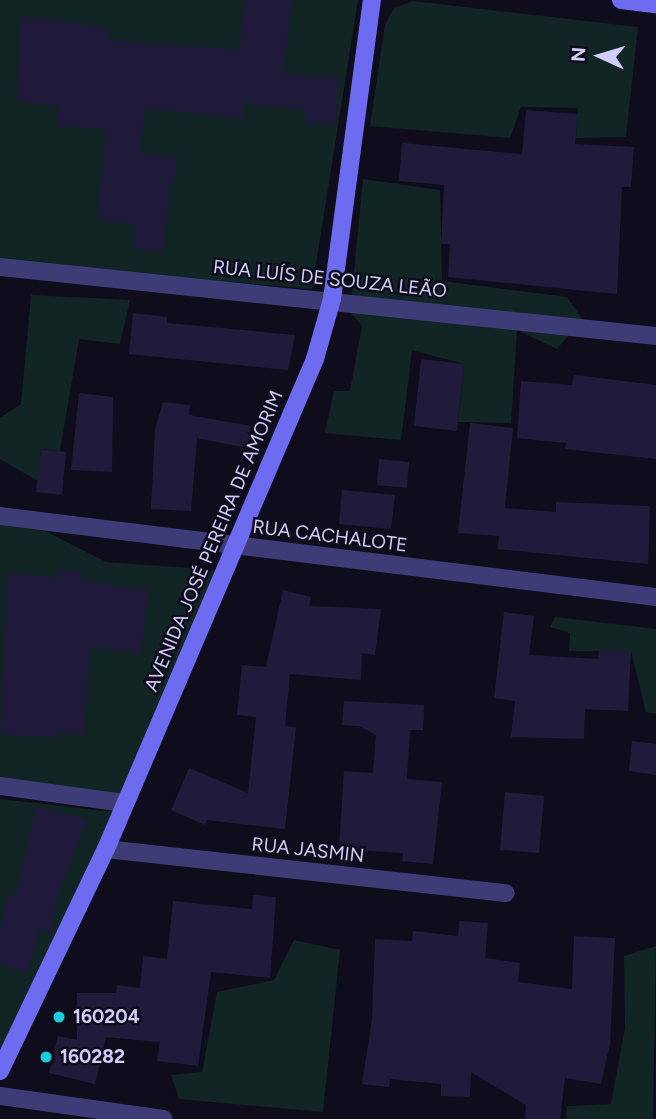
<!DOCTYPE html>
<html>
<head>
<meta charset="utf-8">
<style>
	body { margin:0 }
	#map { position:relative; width:656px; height:1119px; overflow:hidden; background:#0f0d1b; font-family:Figtree,sans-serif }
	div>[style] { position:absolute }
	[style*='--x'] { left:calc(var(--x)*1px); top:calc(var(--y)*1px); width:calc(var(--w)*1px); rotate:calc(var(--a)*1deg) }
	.green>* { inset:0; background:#112524 }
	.building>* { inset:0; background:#211b3b }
	.minor>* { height:18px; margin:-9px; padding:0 9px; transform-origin:9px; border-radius:9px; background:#3d3c76 }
	.secondary>* { height:18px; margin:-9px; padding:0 9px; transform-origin:9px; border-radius:9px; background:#6d6cf1 }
	.dots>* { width:19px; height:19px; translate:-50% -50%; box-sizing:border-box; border:4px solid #0f0d1b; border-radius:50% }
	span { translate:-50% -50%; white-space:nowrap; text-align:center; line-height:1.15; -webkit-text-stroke:5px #0f0d1b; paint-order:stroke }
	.street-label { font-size:19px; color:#d1ccfa }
	.poi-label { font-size:19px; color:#d1ccfa; font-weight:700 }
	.left { translate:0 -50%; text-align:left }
	.north { position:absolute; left:565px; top:21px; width:70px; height:70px; -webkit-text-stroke:5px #0f0d1b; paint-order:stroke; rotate:274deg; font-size:19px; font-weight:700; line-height:28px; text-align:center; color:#d1ccfa }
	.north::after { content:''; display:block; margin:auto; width:24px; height:32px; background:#d1ccfa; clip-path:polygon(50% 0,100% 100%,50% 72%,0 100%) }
</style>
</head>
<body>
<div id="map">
	<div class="green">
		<div style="clip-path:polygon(0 0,358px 0,312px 289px,0 262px)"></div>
		<div style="clip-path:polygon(412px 1px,638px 27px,626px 137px,576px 138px,578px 108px,521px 107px,510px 138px,370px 126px,385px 25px,394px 8px)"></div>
		<div style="clip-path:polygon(363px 179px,440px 190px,442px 281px,567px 297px,582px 319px,557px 349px,517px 330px,511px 423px,458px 422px,464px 364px,412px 350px,401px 440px,325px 433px,334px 391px,350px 391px,362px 326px,350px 312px)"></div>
		<div style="clip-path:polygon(31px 295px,130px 300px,120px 344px,79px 339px,60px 451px,41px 449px,38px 481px,0 459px,0 418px,21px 404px)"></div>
		<div style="clip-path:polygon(0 525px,45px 531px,106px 562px,215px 570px,119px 795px,0 789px)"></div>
		<div style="clip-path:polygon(555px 617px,656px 629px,656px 714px,646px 712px,631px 651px,569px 651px,570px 633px,550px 627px)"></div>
		<div style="clip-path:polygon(0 799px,113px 812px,0 1052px)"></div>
		<div style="clip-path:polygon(294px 940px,340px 950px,323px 1112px,179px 1099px,171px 1075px,202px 1072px,217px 992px,274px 980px)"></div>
		<div style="clip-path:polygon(656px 946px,653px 1119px,566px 1119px,567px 1106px,611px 1104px,625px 1028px,624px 956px)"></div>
	</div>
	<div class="building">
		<div style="clip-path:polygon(245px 0,292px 0,283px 74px,339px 77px,336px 124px,305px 123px,305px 110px,244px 103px,243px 119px,145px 108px,140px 153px,177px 157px,175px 184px,170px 184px,163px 252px,133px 249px,135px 224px,97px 220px,106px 130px,57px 125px,59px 106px,17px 102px,21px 16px,109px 28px,108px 40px,239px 50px)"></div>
		<div style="clip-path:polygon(526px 110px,578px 114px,575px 144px,634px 147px,631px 187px,622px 187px,617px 294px,448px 277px,450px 244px,441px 244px,444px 185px,399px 181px,402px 143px,522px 154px)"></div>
		<div style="clip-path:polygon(133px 313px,167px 317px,167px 323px,295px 335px,288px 370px,129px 354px)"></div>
		<div style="clip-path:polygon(421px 359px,464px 364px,457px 431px,414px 426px)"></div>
		<div style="clip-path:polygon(574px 375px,656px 385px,656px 459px,565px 449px,566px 443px,517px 438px,521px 381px,572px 385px)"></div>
		<div style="clip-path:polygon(79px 393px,113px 397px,112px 472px,71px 470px)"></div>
		<div style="clip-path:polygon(163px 402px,190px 405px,189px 415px,251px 426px,247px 448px,197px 438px,191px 511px,151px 509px,155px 430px)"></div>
		<div style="clip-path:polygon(470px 423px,513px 428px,505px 508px,556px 512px,556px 502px,650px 506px,648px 564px,498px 549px,499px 536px,458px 533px)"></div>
		<div style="clip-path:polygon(41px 449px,66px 452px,62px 495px,36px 492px)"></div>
		<div style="clip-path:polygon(379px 459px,409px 462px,407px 488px,377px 485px)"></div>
		<div style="clip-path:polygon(342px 490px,395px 495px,391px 529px,339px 524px)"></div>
		<div style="clip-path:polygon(58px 568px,81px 570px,80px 580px,149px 590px,140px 654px,90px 647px,84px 735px,58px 732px,58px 738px,0 734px,7px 573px,57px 578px)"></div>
		<div style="clip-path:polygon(283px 590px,311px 597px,309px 606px,381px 609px,375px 655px,362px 653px,361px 680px,290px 674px,285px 726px,296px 727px,285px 829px,207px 820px,205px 825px,171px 810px,189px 768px,248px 793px,256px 717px,237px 715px,242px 665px,266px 667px)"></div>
		<div style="clip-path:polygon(504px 612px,534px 616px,529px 655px,598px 659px,599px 649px,631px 651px,628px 711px,585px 709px,584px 739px,511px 737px,515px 701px,494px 698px)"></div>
		<div style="clip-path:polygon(344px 701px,424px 705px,423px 730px,410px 730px,407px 779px,442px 782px,433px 864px,402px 861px,403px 853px,339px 849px,344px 771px,373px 773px,376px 735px,359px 726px,342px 725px)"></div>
		<div style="clip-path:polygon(632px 741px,656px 744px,656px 775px,629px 771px)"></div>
		<div style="clip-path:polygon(505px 792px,544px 796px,539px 853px,500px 850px)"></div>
		<div style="clip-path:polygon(36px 807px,87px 819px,55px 905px,53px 931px,39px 930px,28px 972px,0 965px,0 929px,8px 893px,15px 895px)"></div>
		<div style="clip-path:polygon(253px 895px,276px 897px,270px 978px,211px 972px,198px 1066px,157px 1061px,160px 1042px,106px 1037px,95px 1084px,49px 1073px,58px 1036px,77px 1040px,77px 993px,116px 993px,117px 985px,140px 988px,143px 956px,167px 959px,173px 901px,252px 909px)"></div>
		<div style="clip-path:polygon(459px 921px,488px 923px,485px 958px,520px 963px,518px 982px,572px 989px,574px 936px,615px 938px,610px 1044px,601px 1084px,565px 1078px,560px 1119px,525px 1119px,526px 1105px,471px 1072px,470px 1097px,441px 1096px,441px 1084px,390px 1079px,389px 1087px,362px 1084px,372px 1019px,375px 939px,412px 941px,413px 931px,458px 936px)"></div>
	</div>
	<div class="minor">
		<div style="--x:0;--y:267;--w:660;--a:6"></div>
		<div style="--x:0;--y:516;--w:661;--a:7.04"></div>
		<div style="--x:0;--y:786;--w:125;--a:7.8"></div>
		<div style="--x:106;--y:849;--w:402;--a:6.3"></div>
		<div style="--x:0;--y:1096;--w:165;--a:8"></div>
	</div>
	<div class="secondary">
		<div style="--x:621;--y:0;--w:35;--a:7"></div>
		<div style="--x:0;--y:1071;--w:246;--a:-64.5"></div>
		<div style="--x:106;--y:849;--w:533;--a:-66.9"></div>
		<div style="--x:315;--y:359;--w:62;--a:-74.2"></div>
		<div style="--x:332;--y:299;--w:302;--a:-82.4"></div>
	</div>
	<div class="dots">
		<div style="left:59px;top:1017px;background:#15cdde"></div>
		<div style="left:46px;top:1057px;background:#15cdde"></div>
	</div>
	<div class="street-label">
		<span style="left:330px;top:279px;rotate:6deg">RUA LUÍS DE SOUZA LEÃO</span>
		<span style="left:330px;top:536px;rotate:7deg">RUA CACHALOTE</span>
		<span style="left:214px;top:541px;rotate:-67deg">AVENIDA JOSÉ PEREIRA DE AMORIM</span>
		<span style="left:308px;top:850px;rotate:6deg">RUA JASMIN</span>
	</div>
	<div class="poi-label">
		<span class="left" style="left:73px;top:1017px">160204</span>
		<span class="left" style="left:60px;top:1057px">160282</span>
	</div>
	<div class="north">N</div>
</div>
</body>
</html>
